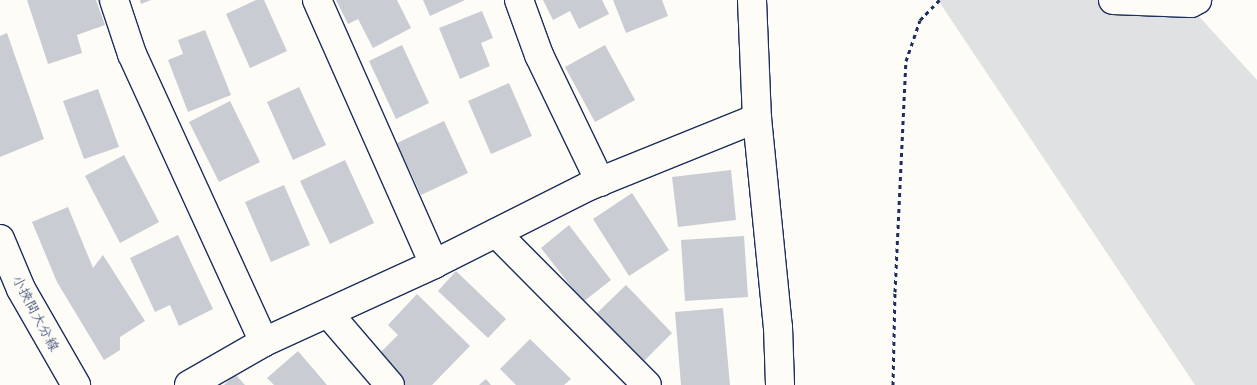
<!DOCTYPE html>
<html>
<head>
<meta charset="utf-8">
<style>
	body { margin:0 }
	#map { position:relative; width:1257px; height:385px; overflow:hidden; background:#fdfcf7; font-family:"Shantell Sans","Klee One",sans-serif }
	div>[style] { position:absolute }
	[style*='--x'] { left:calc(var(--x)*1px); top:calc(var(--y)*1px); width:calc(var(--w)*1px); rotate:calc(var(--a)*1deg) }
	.green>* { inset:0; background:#e0e1e3 }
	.building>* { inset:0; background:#c9ccd3 }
	.path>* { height:3px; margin-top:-1.5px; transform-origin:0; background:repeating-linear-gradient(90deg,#1b2f5e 0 4px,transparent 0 8px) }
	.roads { filter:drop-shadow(1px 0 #1b2f5e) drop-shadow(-1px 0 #1b2f5e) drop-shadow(0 1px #1b2f5e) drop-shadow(0 -1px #1b2f5e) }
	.minor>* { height:28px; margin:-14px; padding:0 14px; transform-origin:14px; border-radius:14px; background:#fdfcf7 }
	.secondary>* { height:28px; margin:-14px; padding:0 14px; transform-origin:14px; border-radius:14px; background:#fdfcf7 }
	span { translate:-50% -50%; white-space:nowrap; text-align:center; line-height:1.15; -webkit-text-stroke:4px #fdfcf7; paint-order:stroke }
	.street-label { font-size:14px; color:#1b2f5e }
</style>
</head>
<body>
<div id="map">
	<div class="green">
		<div style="clip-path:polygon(938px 0,1184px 0,1257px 80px,1257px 385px,1195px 385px)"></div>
	</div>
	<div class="building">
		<div style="clip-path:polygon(27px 0,96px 0,105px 25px,77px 35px,82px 53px,48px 64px)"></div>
		<div style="clip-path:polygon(140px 0,151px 0,141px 4px)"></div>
		<div style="clip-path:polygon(256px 0,264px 0,287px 51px,250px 68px,226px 14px)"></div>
		<div style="clip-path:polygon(336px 0,397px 0,411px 28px,373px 48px,358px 19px,348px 24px)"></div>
		<div style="clip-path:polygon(423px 0,465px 0,430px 16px)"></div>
		<div style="clip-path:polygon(543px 0,602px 0,609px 14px,579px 29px,570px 11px,553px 20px)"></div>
		<div style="clip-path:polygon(613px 0,662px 0,668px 16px,626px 33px)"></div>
		<div style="clip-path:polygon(482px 11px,493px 38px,481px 43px,490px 66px,460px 79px,439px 28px)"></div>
		<div style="clip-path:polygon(205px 30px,231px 95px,188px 112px,168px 60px,183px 54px,178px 40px)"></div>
		<div style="clip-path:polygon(7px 33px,44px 139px,0 157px,0 36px)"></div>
		<div style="clip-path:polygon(402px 45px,429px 103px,396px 119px,369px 61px)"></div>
		<div style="clip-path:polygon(605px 45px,635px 100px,595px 122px,565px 67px)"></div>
		<div style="clip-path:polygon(509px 83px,532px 136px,491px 154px,468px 101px)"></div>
		<div style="clip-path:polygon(299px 87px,326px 145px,293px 160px,267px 102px)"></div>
		<div style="clip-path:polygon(98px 89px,119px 147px,84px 159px,63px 101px)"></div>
		<div style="clip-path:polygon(230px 101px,260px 162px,219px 182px,189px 122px)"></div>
		<div style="clip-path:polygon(444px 121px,468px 173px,421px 195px,397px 143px)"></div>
		<div style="clip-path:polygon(124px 155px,159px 222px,120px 243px,85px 176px)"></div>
		<div style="clip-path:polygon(345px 160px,374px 223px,330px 244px,300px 181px)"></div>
		<div style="clip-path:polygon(731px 170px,736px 220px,678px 227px,672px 177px)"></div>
		<div style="clip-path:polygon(284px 185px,310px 245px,271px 262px,245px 202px)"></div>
		<div style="clip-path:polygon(632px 193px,669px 250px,629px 276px,593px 219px)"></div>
		<div style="clip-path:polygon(68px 207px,93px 268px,103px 255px,145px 321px,120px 337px,120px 350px,104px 360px,57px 282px,32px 222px)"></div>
		<div style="clip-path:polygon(569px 225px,611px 280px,583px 302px,541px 248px)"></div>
		<div style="clip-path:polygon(178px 235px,213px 309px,179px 326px,170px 305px,155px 312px,130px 258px)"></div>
		<div style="clip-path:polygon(744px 236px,748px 297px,685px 301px,681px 240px)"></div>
		<div style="clip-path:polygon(456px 271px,506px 319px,488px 338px,438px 291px)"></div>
		<div style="clip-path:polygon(626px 285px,672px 333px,643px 362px,596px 314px)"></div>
		<div style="clip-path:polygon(417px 294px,470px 346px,432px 385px,403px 385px,375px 358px,398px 335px,388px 325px)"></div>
		<div style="clip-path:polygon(723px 308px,730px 385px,681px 385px,675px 312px)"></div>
		<div style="clip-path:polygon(530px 339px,571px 379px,564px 385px,516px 385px,500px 369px)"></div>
		<div style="clip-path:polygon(298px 351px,327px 385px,274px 385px,267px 378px)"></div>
		<div style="clip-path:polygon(235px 374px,245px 385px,224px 385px)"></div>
		<div style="clip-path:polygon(486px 379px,491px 385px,479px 385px)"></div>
	</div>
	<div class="path">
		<div style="--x:893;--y:385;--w:93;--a:-88.8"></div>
		<div style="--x:895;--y:292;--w:231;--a:-87.3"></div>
		<div style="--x:906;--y:61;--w:43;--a:-71.1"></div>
		<div style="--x:920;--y:20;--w:28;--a:-46"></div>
	</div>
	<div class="roads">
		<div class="minor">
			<div style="--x:114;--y:0;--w:57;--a:71.6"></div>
			<div style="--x:132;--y:54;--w:317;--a:65.4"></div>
			<div style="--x:317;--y:0;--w:289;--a:66.1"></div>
			<div style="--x:519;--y:0;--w:59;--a:70"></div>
			<div style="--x:539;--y:55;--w:141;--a:64.3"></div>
			<div style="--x:752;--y:0;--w:118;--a:87.6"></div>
			<div style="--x:757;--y:118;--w:210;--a:84.3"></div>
			<div style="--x:778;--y:327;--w:58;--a:88"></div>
			<div style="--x:1113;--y:0;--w:78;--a:2.2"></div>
			<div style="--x:1191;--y:3;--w:7;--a:-27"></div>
			<div style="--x:496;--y:233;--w:214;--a:45.2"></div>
			<div style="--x:328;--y:313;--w:95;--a:49.3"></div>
			<div style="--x:189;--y:385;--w:86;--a:-29.8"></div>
			<div style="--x:264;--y:342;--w:187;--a:-24.6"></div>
			<div style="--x:434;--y:264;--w:174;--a:-26.7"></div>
			<div style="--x:589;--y:186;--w:181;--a:-22"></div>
		</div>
		<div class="secondary">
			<div style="--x:0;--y:239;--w:54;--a:67.2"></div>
			<div style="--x:21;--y:289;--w:111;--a:60.2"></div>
		</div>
	</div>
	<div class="street-label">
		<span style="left:36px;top:313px;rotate:62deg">小挾間大分線</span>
	</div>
</div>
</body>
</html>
